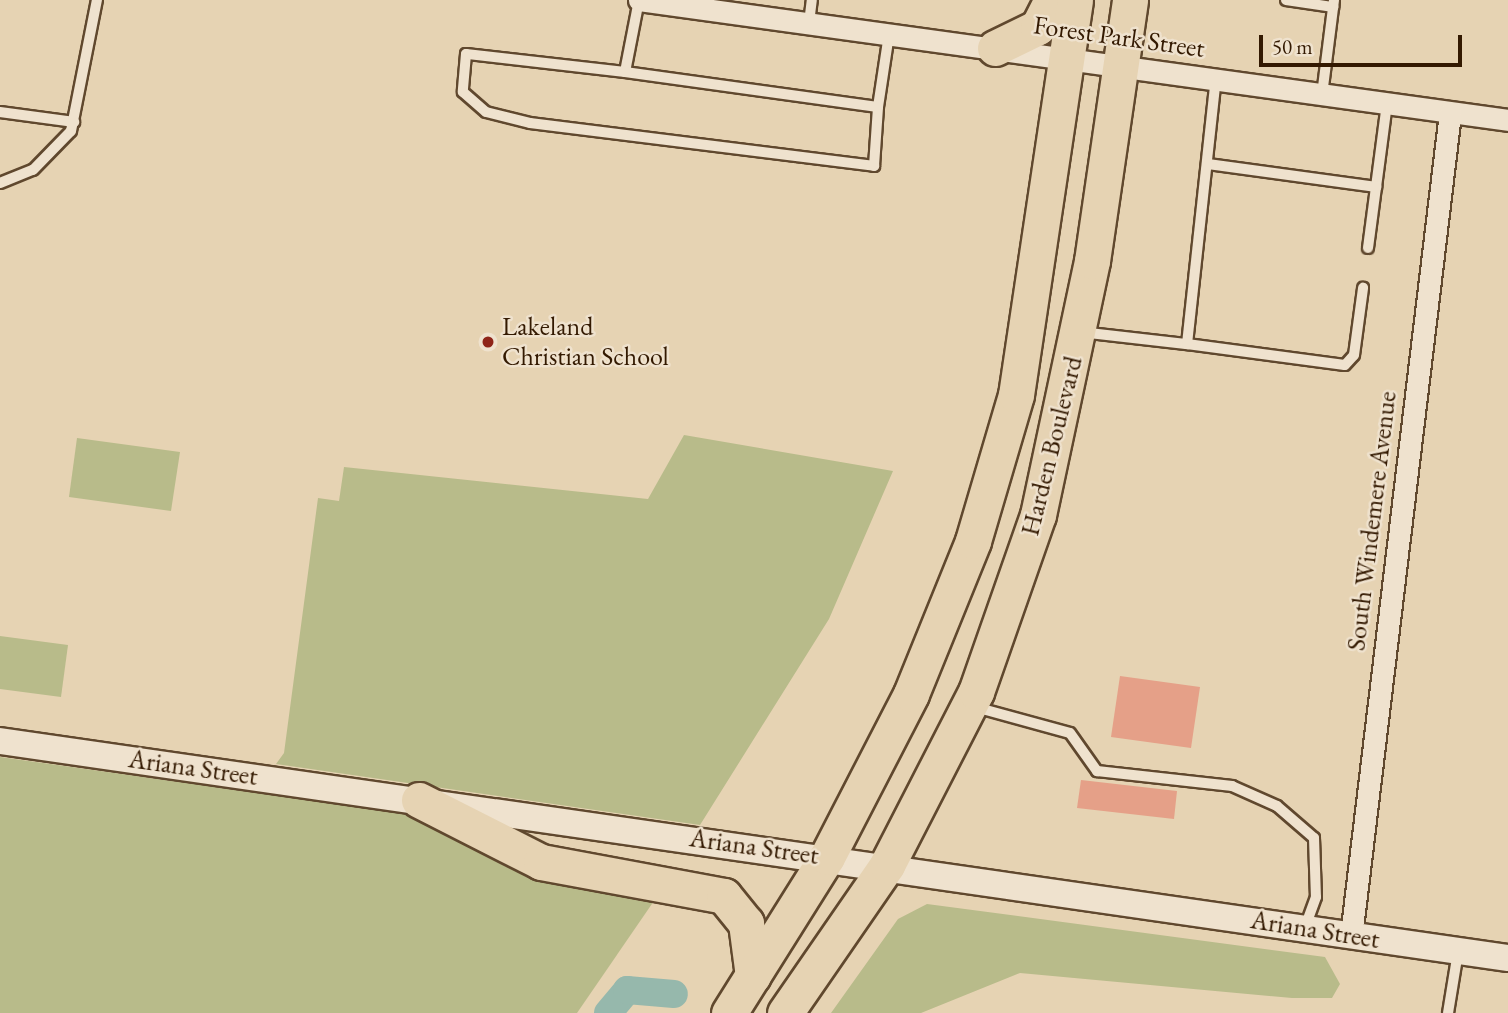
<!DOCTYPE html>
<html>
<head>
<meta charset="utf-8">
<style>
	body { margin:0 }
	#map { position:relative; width:1508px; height:1013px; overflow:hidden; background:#e6d3b3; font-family:"EB Garamond",serif }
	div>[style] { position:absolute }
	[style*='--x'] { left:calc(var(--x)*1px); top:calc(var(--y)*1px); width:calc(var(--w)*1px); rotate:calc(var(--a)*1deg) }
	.green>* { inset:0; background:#b8bb8a }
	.canal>* { height:28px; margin:-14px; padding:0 14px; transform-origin:14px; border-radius:14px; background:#96b8ac }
	.building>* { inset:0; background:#e5a088 }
	.roads { filter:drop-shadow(2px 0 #60482e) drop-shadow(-2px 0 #60482e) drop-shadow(0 2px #60482e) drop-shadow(0 -2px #60482e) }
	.service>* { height:10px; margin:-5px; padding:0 5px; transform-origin:5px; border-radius:5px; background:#efe2ce }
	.minor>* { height:21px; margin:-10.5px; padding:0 10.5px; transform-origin:10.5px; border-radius:10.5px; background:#efe2ce }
	.tertiary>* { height:26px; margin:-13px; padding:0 13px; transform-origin:13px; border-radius:13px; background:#efe2ce }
	.primary>* { height:35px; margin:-17.5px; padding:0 17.5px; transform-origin:17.5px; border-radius:17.5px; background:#e6d3b3 }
	.dots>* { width:19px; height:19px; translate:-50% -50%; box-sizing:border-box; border:4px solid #efe2ce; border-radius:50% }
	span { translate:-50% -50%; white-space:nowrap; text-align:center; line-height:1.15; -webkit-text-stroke:5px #efe2ce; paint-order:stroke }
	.street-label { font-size:26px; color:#331901 }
	.poi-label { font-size:26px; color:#331901 }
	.left { translate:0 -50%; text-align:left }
	.scale { position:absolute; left:1259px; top:35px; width:203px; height:32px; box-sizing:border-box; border:4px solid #331901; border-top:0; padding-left:9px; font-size:21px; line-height:24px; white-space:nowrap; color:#331901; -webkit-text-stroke:5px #efe2ce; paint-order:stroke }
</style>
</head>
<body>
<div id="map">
	<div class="green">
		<div style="clip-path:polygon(684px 435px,893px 471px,829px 619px,700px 825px,276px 764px,284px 753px,318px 498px,339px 501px,344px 467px,648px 499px)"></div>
		<div style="clip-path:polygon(77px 438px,180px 452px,171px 511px,69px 497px)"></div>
		<div style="clip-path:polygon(0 636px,68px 645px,61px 697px,0 689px)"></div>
		<div style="clip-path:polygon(0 757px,415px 815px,656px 898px,577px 1013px,0 1013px)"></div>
		<div style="clip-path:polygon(927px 904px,1325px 957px,1340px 984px,1332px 998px,1292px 998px,1020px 973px,921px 1013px,831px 1013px,898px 919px)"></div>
	</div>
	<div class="canal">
		<div style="--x:608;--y:1013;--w:30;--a:-50"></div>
		<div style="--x:627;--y:990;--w:47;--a:4.9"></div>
	</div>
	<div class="building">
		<div style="clip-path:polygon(1120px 676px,1200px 687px,1191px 748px,1111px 737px)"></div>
		<div style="clip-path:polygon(1081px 780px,1177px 791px,1174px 819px,1077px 808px)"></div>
	</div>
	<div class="roads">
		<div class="service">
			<div style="--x:639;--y:0;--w:73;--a:101"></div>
			<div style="--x:625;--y:72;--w:255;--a:7.9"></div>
			<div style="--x:878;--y:107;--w:74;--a:-81.4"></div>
			<div style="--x:1286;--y:0;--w:48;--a:8.5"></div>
			<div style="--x:809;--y:23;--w:23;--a:-83"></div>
			<div style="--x:625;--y:72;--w:160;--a:-173.5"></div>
			<div style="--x:466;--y:54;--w:38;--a:95"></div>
			<div style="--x:463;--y:92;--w:30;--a:41"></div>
			<div style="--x:486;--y:112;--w:45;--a:14"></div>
			<div style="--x:530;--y:123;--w:347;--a:7.1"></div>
			<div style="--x:874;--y:166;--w:59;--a:-86.1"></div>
			<div style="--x:1322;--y:95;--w:96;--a:-82.8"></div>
			<div style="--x:0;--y:112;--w:75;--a:7.7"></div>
			<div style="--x:1208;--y:164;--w:170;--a:7.8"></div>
			<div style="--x:1376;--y:187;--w:84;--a:-82.5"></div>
			<div style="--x:0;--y:183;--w:35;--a:-22"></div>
			<div style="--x:33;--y:170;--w:54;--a:-45.7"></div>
			<div style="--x:71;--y:131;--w:134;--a:-78.8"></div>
			<div style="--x:1368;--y:248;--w:62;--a:-82.5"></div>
			<div style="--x:1081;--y:332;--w:107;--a:6.5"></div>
			<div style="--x:1187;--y:344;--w:267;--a:-83.8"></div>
			<div style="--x:1187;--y:344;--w:159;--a:7.6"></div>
			<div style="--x:1345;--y:365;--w:13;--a:-48"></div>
			<div style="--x:1354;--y:355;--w:68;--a:-82.3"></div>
			<div style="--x:975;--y:707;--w:98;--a:15.3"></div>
			<div style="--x:1070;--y:733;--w:47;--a:54.6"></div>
			<div style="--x:1097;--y:771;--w:136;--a:6.3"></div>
			<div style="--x:1232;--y:786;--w:49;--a:24"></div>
			<div style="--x:1277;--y:806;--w:49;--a:40.9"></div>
			<div style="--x:1314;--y:838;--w:59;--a:88.1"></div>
			<div style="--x:1316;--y:897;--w:33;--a:110"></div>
			<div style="--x:1448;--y:1013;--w:62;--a:-80.7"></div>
		</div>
		<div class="minor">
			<div style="--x:639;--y:0;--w:877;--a:7.86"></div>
			<div style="--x:1351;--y:936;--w:829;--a:-83.14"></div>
		</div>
		<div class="tertiary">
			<div style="--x:0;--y:741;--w:1524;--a:8.19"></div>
		</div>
		<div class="primary">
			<div style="--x:995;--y:48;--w:48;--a:-26"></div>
			<div style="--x:1038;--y:27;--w:30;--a:-63"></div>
			<div style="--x:419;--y:800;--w:137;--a:26.9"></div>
			<div style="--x:541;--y:862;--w:186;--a:10.5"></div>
			<div style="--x:724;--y:896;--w:35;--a:51"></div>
			<div style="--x:746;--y:923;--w:53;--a:82.5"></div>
			<div style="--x:729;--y:1013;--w:184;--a:-57.9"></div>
			<div style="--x:827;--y:857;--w:183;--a:-62.7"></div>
			<div style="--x:911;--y:694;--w:165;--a:-67.9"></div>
			<div style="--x:973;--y:541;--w:152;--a:-73.6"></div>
			<div style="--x:1016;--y:395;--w:399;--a:-81.5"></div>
			<div style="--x:785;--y:1013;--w:180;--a:-55.4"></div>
			<div style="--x:887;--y:865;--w:195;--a:-62.8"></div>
			<div style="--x:976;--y:692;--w:188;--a:-70.7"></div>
			<div style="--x:1038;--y:515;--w:260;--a:-78"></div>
			<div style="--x:1092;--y:261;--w:264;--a:-81.7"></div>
		</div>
	</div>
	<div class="dots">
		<div style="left:488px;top:342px;background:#8f2418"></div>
	</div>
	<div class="street-label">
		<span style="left:1119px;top:37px;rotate:8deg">Forest Park Street</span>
		<span style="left:1052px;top:446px;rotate:-76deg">Harden Boulevard</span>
		<span style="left:1372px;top:521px;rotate:-83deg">South Windemere Avenue</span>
		<span style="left:193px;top:768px;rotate:8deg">Ariana Street</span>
		<span style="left:754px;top:847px;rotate:8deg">Ariana Street</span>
		<span style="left:1315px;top:930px;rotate:9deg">Ariana Street</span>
	</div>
	<div class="poi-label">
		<span class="left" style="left:502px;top:342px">Lakeland<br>Christian School</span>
	</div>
	<div class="scale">50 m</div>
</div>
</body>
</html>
